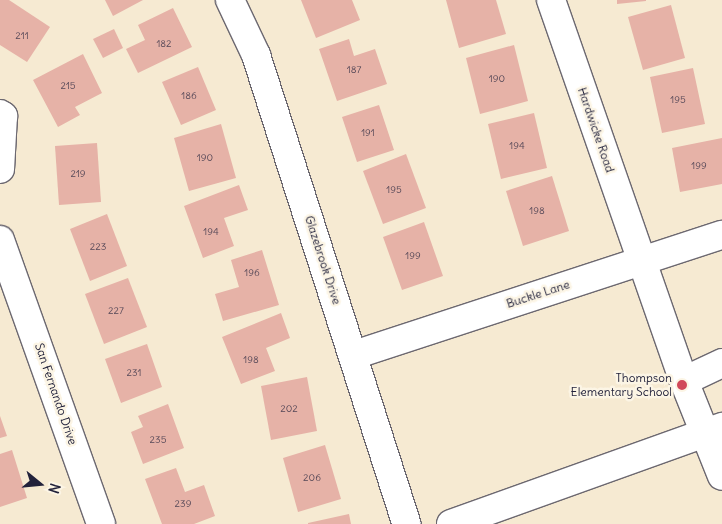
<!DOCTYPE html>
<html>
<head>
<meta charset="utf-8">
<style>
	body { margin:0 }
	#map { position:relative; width:722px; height:524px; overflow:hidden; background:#f6ead2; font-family:Delius,sans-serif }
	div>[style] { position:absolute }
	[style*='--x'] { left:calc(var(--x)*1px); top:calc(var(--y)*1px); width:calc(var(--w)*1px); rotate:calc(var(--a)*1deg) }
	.building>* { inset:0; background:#e6b2a7 }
	.roads { filter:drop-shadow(1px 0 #6c6870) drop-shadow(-1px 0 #6c6870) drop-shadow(0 1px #6c6870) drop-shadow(0 -1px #6c6870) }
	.minor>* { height:28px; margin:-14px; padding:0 14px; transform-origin:14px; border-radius:14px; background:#fff }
	.dots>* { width:14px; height:14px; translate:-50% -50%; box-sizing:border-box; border:2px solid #fcf5e5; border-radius:50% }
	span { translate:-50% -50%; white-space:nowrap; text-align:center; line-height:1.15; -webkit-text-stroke:5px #fcf5e5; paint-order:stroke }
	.number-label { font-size:10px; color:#534656 }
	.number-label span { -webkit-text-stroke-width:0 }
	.street-label { font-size:12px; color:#22223b }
	.poi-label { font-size:12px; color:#22223b }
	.right { translate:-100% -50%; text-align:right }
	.north { position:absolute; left:15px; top:459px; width:50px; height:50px; -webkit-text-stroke:4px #fcf5e5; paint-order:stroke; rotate:107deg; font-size:14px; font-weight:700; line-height:20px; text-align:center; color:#22223b }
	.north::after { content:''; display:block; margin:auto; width:18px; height:22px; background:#22223b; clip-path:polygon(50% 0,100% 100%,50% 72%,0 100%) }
</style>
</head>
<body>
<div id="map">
	<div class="building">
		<div style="clip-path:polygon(0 0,9px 0,50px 27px,27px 62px,0 45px)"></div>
		<div style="clip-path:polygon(105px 0,143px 0,113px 16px)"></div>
		<div style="clip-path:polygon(301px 0,352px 0,360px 20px,316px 38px)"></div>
		<div style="clip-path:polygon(446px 0,496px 0,506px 34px,459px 48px)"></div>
		<div style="clip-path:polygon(617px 0,646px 0,646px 1px,617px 4px)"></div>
		<div style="clip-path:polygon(671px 5px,685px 58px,643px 70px,628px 17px)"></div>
		<div style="clip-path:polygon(173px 8px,192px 47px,138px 73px,126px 49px,145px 40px,138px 25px)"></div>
		<div style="clip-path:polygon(114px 29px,123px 48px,103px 58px,93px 39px)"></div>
		<div style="clip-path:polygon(349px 39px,354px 56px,375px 49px,387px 84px,337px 101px,319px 49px)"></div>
		<div style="clip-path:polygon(514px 45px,528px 101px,480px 114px,466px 58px)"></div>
		<div style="clip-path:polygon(83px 54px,102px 93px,75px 107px,80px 115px,58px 127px,33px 80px)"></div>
		<div style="clip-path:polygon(198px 67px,216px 110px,181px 125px,162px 82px)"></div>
		<div style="clip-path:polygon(693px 68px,705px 124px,662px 133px,650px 77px)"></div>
		<div style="clip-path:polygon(379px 105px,394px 150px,357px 162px,342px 117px)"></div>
		<div style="clip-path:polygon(534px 113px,547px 168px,501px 179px,488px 124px)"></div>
		<div style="clip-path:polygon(221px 124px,236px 178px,189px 191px,174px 138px)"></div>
		<div style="clip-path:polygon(722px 138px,722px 184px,680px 192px,672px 148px)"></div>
		<div style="clip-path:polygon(97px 143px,101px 202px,59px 205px,55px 146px)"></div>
		<div style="clip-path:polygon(406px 154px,426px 208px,383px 224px,363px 171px)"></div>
		<div style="clip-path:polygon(552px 176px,569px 231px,523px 246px,506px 191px)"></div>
		<div style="clip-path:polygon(239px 185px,248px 210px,224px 218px,234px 246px,203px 258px,184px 206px)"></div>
		<div style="clip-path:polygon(107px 214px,127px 266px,90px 281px,70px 229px)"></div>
		<div style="clip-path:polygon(424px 222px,443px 276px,402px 290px,383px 237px)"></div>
		<div style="clip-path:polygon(262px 250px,279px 305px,223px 321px,215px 294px,239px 287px,231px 260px)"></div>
		<div style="clip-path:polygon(128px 278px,147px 327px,104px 344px,85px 294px)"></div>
		<div style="clip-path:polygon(281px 313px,290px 338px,266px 348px,275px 371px,241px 384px,222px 337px)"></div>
		<div style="clip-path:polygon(147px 344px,162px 387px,121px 403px,105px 359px)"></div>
		<div style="clip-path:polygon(307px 377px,317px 431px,271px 440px,261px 386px)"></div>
		<div style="clip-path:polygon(168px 404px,184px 448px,143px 464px,131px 432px,143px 427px,138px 416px)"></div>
		<div style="clip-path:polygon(0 416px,7px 436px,0 438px)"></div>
		<div style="clip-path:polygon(325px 445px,341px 499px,298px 512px,283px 458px)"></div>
		<div style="clip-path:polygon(12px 450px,27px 498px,0 507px,0 454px)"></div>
		<div style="clip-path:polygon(176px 468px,185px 492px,204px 485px,215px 516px,194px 524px,162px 524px,145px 479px)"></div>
		<div style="clip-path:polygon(349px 514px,351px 524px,308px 524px,308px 523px)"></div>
	</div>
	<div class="roads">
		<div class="minor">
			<div style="--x:230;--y:0;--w:61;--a:64.7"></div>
			<div style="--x:256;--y:55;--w:493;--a:72.2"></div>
			<div style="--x:551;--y:0;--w:404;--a:70.8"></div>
			<div style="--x:684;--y:381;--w:102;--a:68.2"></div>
			<div style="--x:0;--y:114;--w:4;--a:34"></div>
			<div style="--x:3;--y:116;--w:53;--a:93.2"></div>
			<div style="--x:0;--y:240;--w:301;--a:70.4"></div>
			<div style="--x:354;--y:355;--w:387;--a:-18.1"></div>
			<div style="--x:684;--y:381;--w:42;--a:-25.3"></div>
			<div style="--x:451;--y:524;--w:288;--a:-19.7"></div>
		</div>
	</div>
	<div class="dots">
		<div style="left:682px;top:385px;background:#d1495b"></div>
	</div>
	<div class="number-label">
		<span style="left:22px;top:36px">211</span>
		<span style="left:164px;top:44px">182</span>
		<span style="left:354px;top:70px">187</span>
		<span style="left:497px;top:79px">190</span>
		<span style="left:68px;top:86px">215</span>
		<span style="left:189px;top:96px">186</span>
		<span style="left:678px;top:100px">195</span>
		<span style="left:368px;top:133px">191</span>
		<span style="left:517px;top:146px">194</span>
		<span style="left:205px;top:158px">190</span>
		<span style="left:699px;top:166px">199</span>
		<span style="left:78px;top:174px">219</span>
		<span style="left:394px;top:190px">195</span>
		<span style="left:537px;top:211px">198</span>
		<span style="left:211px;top:232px">194</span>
		<span style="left:98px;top:247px">223</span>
		<span style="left:413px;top:256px">199</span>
		<span style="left:252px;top:273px">196</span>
		<span style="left:116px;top:311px">227</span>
		<span style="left:251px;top:360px">198</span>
		<span style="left:134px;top:373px">231</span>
		<span style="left:289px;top:409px">202</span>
		<span style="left:158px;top:440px">235</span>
		<span style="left:312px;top:478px">206</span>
		<span style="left:183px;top:504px">239</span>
	</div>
	<div class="street-label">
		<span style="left:596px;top:130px;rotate:71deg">Hardwicke Road</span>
		<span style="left:323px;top:260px;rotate:72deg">Glazebrook Drive</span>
		<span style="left:538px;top:294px;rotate:-18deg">Buckle Lane</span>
		<span style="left:56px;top:394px;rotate:71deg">San Fernando Drive</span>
	</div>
	<div class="poi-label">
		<span class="right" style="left:672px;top:385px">Thompson<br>Elementary School</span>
	</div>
	<div class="north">N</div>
</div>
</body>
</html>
